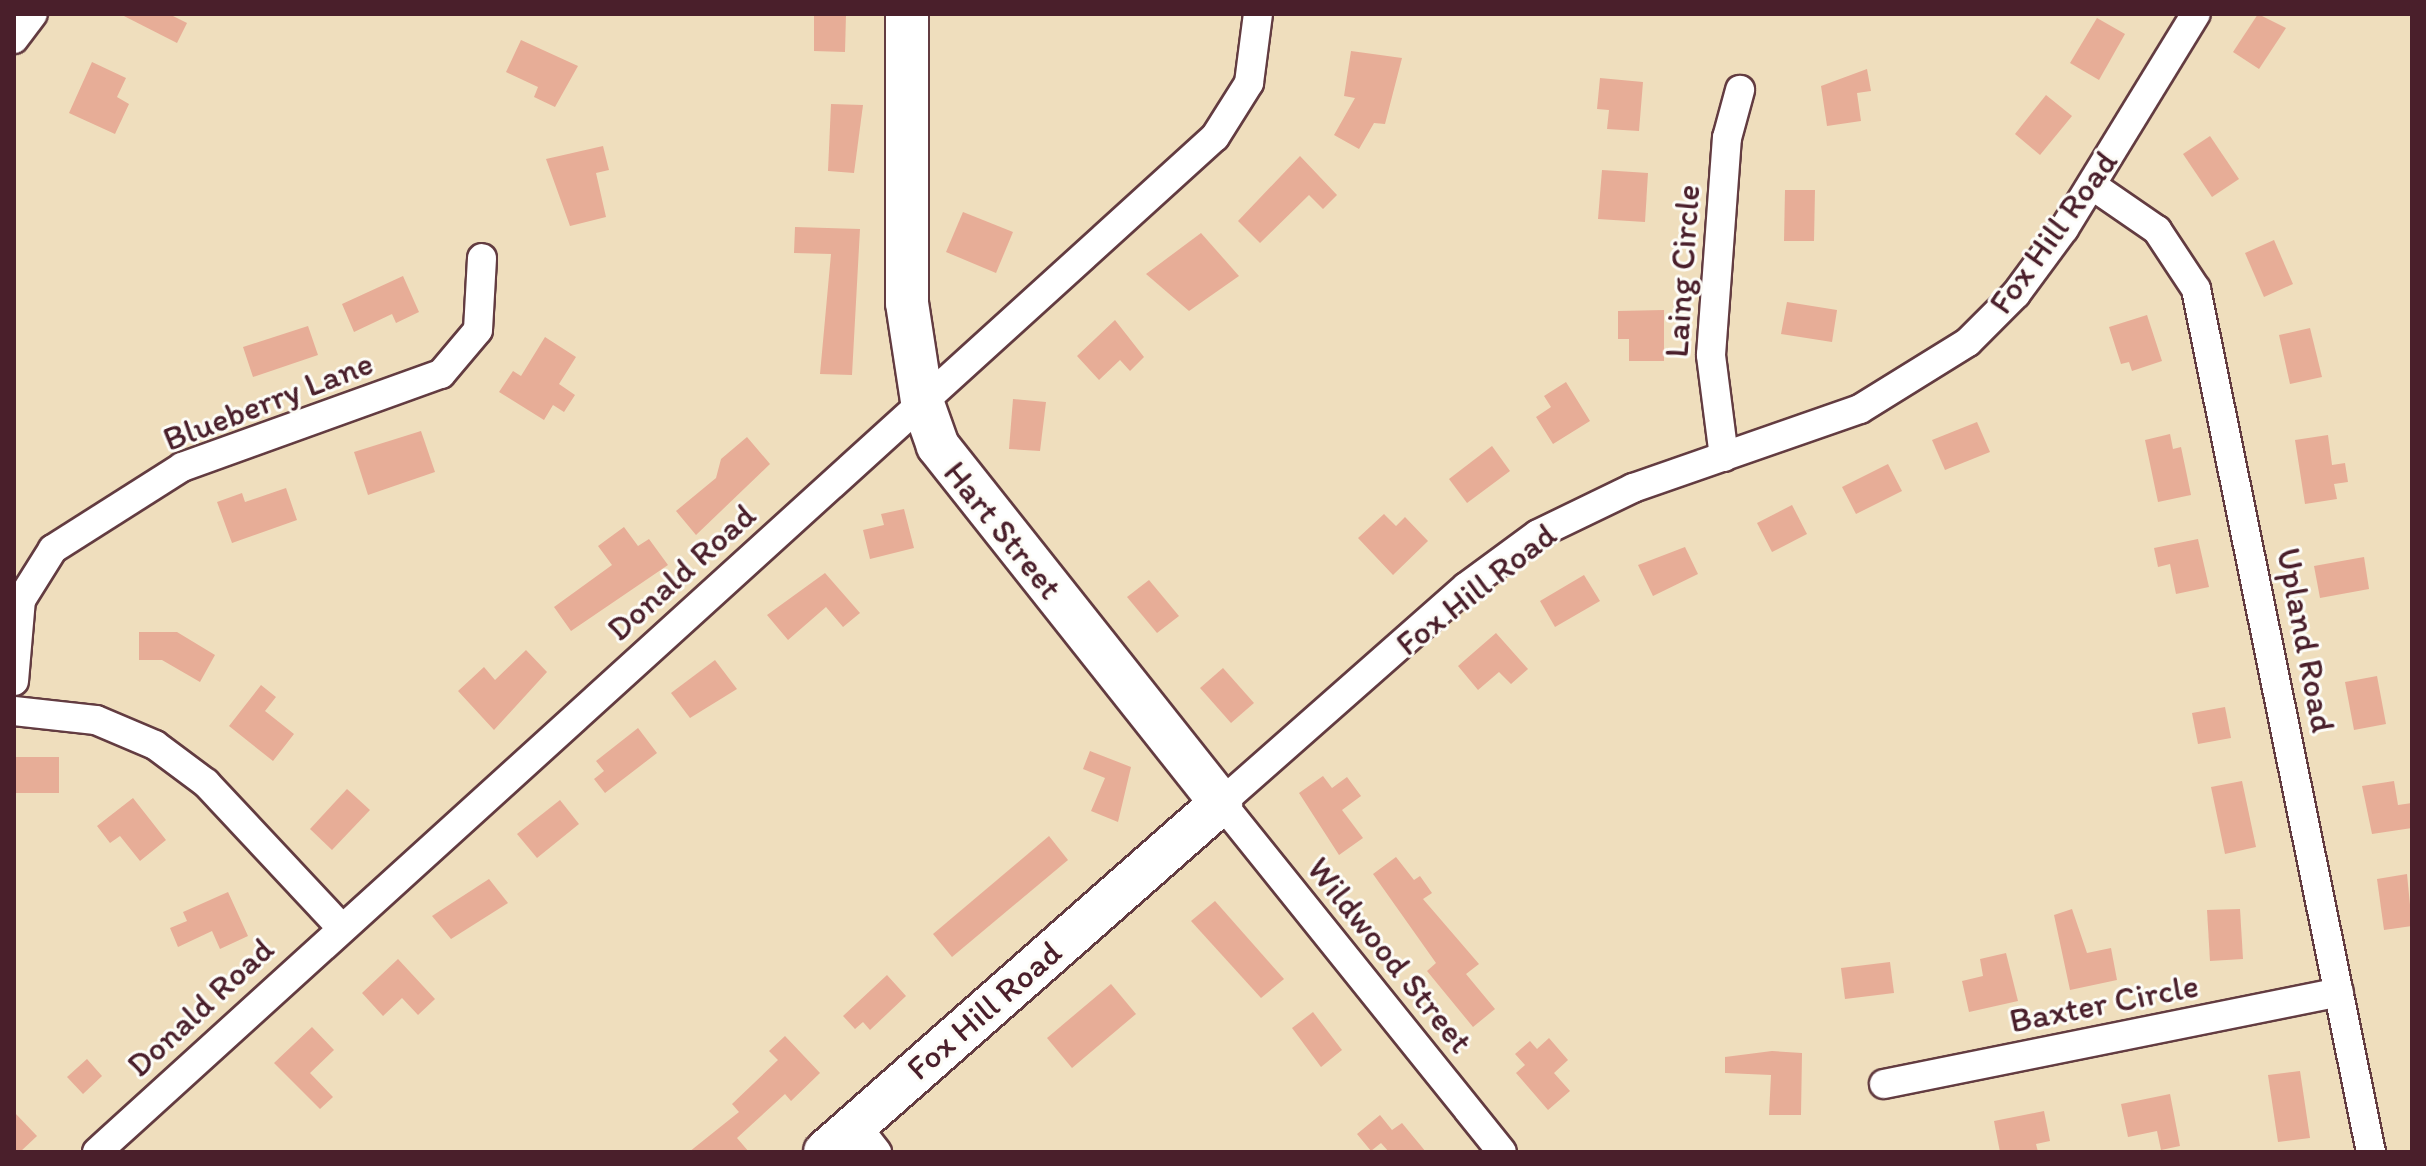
<!DOCTYPE html>
<html>
<head>
<meta charset="utf-8">
<style>
	body { margin:0 }
	#map { position:relative; width:2426px; height:1166px; overflow:hidden; background:#efdebd; font-family:Itim,sans-serif }
	div>[style] { position:absolute }
	[style*='--x'] { left:calc(var(--x)*1px); top:calc(var(--y)*1px); width:calc(var(--w)*1px); rotate:calc(var(--a)*1deg) }
	.building>* { inset:0; background:#e7ad97 }
	.roads { filter:drop-shadow(2px 0 #633c41) drop-shadow(-2px 0 #633c41) drop-shadow(0 2px #633c41) drop-shadow(0 -2px #633c41) }
	.street>* { height:28px; margin:-14px; padding:0 14px; transform-origin:14px; border-radius:14px; background:#fff }
	.secondary>* { height:42px; margin:-21px; padding:0 21px; transform-origin:21px; border-radius:21px; background:#fff }
	span { translate:-50% -50%; white-space:nowrap; text-align:center; line-height:1.15; -webkit-text-stroke:6px #fdfcf7; paint-order:stroke }
	.street-label { font-size:34px; color:#4a1f2b }
	.frame { position:absolute; inset:0; border:16px solid #4a1f2b; pointer-events:none }
</style>
</head>
<body>
<div id="map">
	<div class="building">
		<div style="clip-path:polygon(120px 14px,169px 14px,187px 23px,177px 43px)"></div>
		<div style="clip-path:polygon(814px 14px,846px 14px,845px 52px,814px 51px)"></div>
		<div style="clip-path:polygon(2258px 14px,2286px 28px,2259px 69px,2233px 52px)"></div>
		<div style="clip-path:polygon(2097px 18px,2125px 34px,2099px 80px,2070px 63px)"></div>
		<div style="clip-path:polygon(521px 40px,578px 66px,555px 107px,534px 97px,538px 87px,506px 72px)"></div>
		<div style="clip-path:polygon(1351px 51px,1402px 58px,1385px 124px,1374px 123px,1359px 149px,1334px 135px,1355px 98px,1344px 96px)"></div>
		<div style="clip-path:polygon(92px 62px,126px 78px,117px 97px,129px 104px,115px 134px,69px 113px)"></div>
		<div style="clip-path:polygon(1867px 69px,1871px 91px,1857px 93px,1861px 121px,1827px 126px,1821px 86px)"></div>
		<div style="clip-path:polygon(1600px 78px,1643px 82px,1639px 131px,1607px 129px,1609px 110px,1597px 109px)"></div>
		<div style="clip-path:polygon(2046px 95px,2072px 116px,2040px 155px,2015px 134px)"></div>
		<div style="clip-path:polygon(831px 104px,863px 105px,854px 173px,828px 171px)"></div>
		<div style="clip-path:polygon(2210px 136px,2239px 179px,2212px 197px,2183px 154px)"></div>
		<div style="clip-path:polygon(603px 146px,609px 170px,596px 173px,606px 217px,570px 226px,546px 159px)"></div>
		<div style="clip-path:polygon(1300px 156px,1337px 195px,1323px 209px,1309px 195px,1260px 243px,1238px 221px)"></div>
		<div style="clip-path:polygon(1602px 170px,1648px 173px,1645px 222px,1598px 219px)"></div>
		<div style="clip-path:polygon(1785px 190px,1815px 190px,1814px 241px,1784px 241px)"></div>
		<div style="clip-path:polygon(963px 212px,1013px 232px,996px 273px,946px 252px)"></div>
		<div style="clip-path:polygon(795px 227px,860px 229px,852px 375px,820px 374px,831px 254px,794px 253px)"></div>
		<div style="clip-path:polygon(1201px 233px,1239px 276px,1189px 311px,1146px 274px)"></div>
		<div style="clip-path:polygon(2274px 240px,2293px 284px,2264px 297px,2245px 253px)"></div>
		<div style="clip-path:polygon(403px 276px,419px 312px,396px 323px,392px 314px,354px 332px,342px 304px)"></div>
		<div style="clip-path:polygon(1787px 302px,1837px 310px,1832px 342px,1781px 334px)"></div>
		<div style="clip-path:polygon(1664px 310px,1664px 361px,1629px 361px,1629px 339px,1618px 339px,1618px 311px)"></div>
		<div style="clip-path:polygon(2147px 315px,2162px 361px,2132px 371px,2129px 362px,2121px 364px,2109px 327px)"></div>
		<div style="clip-path:polygon(1115px 320px,1144px 357px,1130px 371px,1120px 360px,1099px 380px,1077px 356px)"></div>
		<div style="clip-path:polygon(308px 326px,318px 355px,253px 377px,243px 347px)"></div>
		<div style="clip-path:polygon(2310px 328px,2322px 377px,2290px 384px,2279px 335px)"></div>
		<div style="clip-path:polygon(545px 337px,576px 357px,559px 384px,575px 395px,564px 412px,553px 405px,544px 420px,499px 392px,513px 371px,521px 376px)"></div>
		<div style="clip-path:polygon(1566px 382px,1590px 421px,1553px 444px,1536px 417px,1551px 407px,1544px 396px)"></div>
		<div style="clip-path:polygon(1013px 399px,1046px 402px,1040px 451px,1009px 449px)"></div>
		<div style="clip-path:polygon(1977px 422px,1990px 452px,1945px 470px,1932px 440px)"></div>
		<div style="clip-path:polygon(421px 431px,435px 472px,368px 495px,354px 452px)"></div>
		<div style="clip-path:polygon(2170px 434px,2173px 449px,2181px 447px,2191px 495px,2158px 502px,2145px 440px)"></div>
		<div style="clip-path:polygon(2328px 435px,2332px 465px,2345px 463px,2348px 482px,2334px 484px,2337px 499px,2305px 504px,2295px 440px)"></div>
		<div style="clip-path:polygon(747px 437px,770px 464px,696px 535px,676px 511px,716px 478px,721px 459px)"></div>
		<div style="clip-path:polygon(1492px 446px,1510px 471px,1467px 503px,1449px 479px)"></div>
		<div style="clip-path:polygon(1888px 464px,1902px 491px,1856px 514px,1842px 487px)"></div>
		<div style="clip-path:polygon(286px 488px,297px 520px,232px 543px,217px 502px,242px 493px,245px 502px)"></div>
		<div style="clip-path:polygon(1792px 505px,1807px 534px,1772px 552px,1757px 523px)"></div>
		<div style="clip-path:polygon(904px 509px,914px 548px,870px 559px,863px 530px,884px 525px,881px 514px)"></div>
		<div style="clip-path:polygon(1384px 514px,1396px 526px,1405px 517px,1428px 541px,1393px 575px,1358px 538px)"></div>
		<div style="clip-path:polygon(624px 527px,638px 546px,649px 539px,668px 565px,571px 631px,554px 607px,612px 565px,598px 546px)"></div>
		<div style="clip-path:polygon(2198px 539px,2209px 587px,2176px 594px,2170px 564px,2158px 567px,2154px 548px)"></div>
		<div style="clip-path:polygon(1685px 547px,1698px 574px,1653px 596px,1638px 565px)"></div>
		<div style="clip-path:polygon(2364px 557px,2369px 589px,2320px 598px,2314px 566px)"></div>
		<div style="clip-path:polygon(825px 573px,860px 613px,843px 627px,826px 607px,788px 640px,767px 615px)"></div>
		<div style="clip-path:polygon(1584px 575px,1600px 601px,1555px 627px,1540px 601px)"></div>
		<div style="clip-path:polygon(1149px 580px,1179px 616px,1157px 633px,1127px 597px)"></div>
		<div style="clip-path:polygon(139px 632px,177px 632px,215px 655px,200px 682px,162px 660px,139px 660px)"></div>
		<div style="clip-path:polygon(1496px 633px,1528px 669px,1511px 684px,1499px 672px,1478px 690px,1458px 666px)"></div>
		<div style="clip-path:polygon(526px 650px,547px 672px,494px 730px,458px 691px,484px 667px,495px 680px)"></div>
		<div style="clip-path:polygon(715px 660px,737px 689px,690px 718px,671px 693px)"></div>
		<div style="clip-path:polygon(1223px 668px,1254px 703px,1231px 723px,1200px 688px)"></div>
		<div style="clip-path:polygon(2377px 676px,2386px 724px,2354px 730px,2345px 682px)"></div>
		<div style="clip-path:polygon(261px 685px,276px 697px,265px 711px,294px 734px,273px 761px,229px 726px)"></div>
		<div style="clip-path:polygon(2225px 707px,2231px 738px,2198px 744px,2192px 713px)"></div>
		<div style="clip-path:polygon(638px 728px,657px 753px,605px 793px,594px 779px,604px 771px,596px 761px)"></div>
		<div style="clip-path:polygon(1090px 751px,1131px 767px,1118px 822px,1091px 811px,1105px 778px,1083px 769px)"></div>
		<div style="clip-path:polygon(14px 757px,59px 757px,59px 793px,14px 793px)"></div>
		<div style="clip-path:polygon(1323px 776px,1332px 788px,1347px 777px,1361px 796px,1342px 810px,1363px 838px,1339px 855px,1299px 793px)"></div>
		<div style="clip-path:polygon(2242px 781px,2256px 847px,2225px 854px,2211px 787px)"></div>
		<div style="clip-path:polygon(2394px 781px,2398px 805px,2412px 803px,2412px 828px,2372px 834px,2362px 786px)"></div>
		<div style="clip-path:polygon(347px 789px,370px 810px,332px 850px,310px 829px)"></div>
		<div style="clip-path:polygon(133px 798px,166px 840px,140px 861px,120px 836px,110px 843px,97px 826px)"></div>
		<div style="clip-path:polygon(560px 800px,579px 824px,537px 858px,517px 834px)"></div>
		<div style="clip-path:polygon(1049px 836px,1068px 860px,952px 957px,933px 934px)"></div>
		<div style="clip-path:polygon(1396px 857px,1414px 880px,1420px 876px,1432px 893px,1423px 899px,1479px 964px,1466px 974px,1495px 1009px,1473px 1027px,1427px 971px,1436px 963px,1373px 874px)"></div>
		<div style="clip-path:polygon(2407px 874px,2412px 926px,2384px 930px,2377px 879px)"></div>
		<div style="clip-path:polygon(489px 879px,508px 903px,451px 939px,432px 916px)"></div>
		<div style="clip-path:polygon(228px 892px,248px 936px,220px 949px,212px 931px,178px 947px,170px 928px,187px 921px,183px 912px)"></div>
		<div style="clip-path:polygon(1215px 901px,1284px 979px,1261px 998px,1191px 921px)"></div>
		<div style="clip-path:polygon(2072px 909px,2087px 953px,2111px 948px,2117px 980px,2070px 990px,2054px 915px)"></div>
		<div style="clip-path:polygon(2240px 909px,2243px 959px,2210px 961px,2207px 910px)"></div>
		<div style="clip-path:polygon(2006px 953px,2018px 1001px,1969px 1012px,1962px 981px,1983px 976px,1980px 959px)"></div>
		<div style="clip-path:polygon(398px 959px,435px 999px,418px 1015px,402px 998px,383px 1016px,362px 993px)"></div>
		<div style="clip-path:polygon(1890px 962px,1894px 993px,1845px 999px,1841px 968px)"></div>
		<div style="clip-path:polygon(887px 975px,906px 996px,870px 1030px,863px 1022px,855px 1029px,843px 1016px)"></div>
		<div style="clip-path:polygon(1111px 984px,1136px 1014px,1072px 1068px,1047px 1038px)"></div>
		<div style="clip-path:polygon(1313px 1012px,1342px 1050px,1321px 1067px,1292px 1028px)"></div>
		<div style="clip-path:polygon(312px 1027px,334px 1050px,310px 1073px,333px 1097px,320px 1109px,274px 1063px)"></div>
		<div style="clip-path:polygon(785px 1036px,820px 1073px,791px 1101px,785px 1094px,737px 1138px,749px 1152px,689px 1152px,739px 1112px,732px 1104px,778px 1060px,769px 1051px)"></div>
		<div style="clip-path:polygon(1549px 1038px,1568px 1060px,1554px 1073px,1570px 1091px,1548px 1110px,1516px 1073px,1525px 1065px,1515px 1054px,1530px 1041px,1537px 1049px)"></div>
		<div style="clip-path:polygon(1772px 1051px,1802px 1053px,1801px 1115px,1769px 1115px,1771px 1075px,1725px 1073px,1725px 1057px)"></div>
		<div style="clip-path:polygon(87px 1059px,102px 1076px,83px 1094px,67px 1077px)"></div>
		<div style="clip-path:polygon(2300px 1071px,2310px 1138px,2278px 1142px,2268px 1075px)"></div>
		<div style="clip-path:polygon(2170px 1094px,2180px 1146px,2161px 1150px,2157px 1131px,2128px 1137px,2121px 1104px)"></div>
		<div style="clip-path:polygon(2044px 1111px,2050px 1141px,2036px 1144px,2038px 1152px,2000px 1152px,1994px 1121px)"></div>
		<div style="clip-path:polygon(14px 1112px,37px 1136px,20px 1152px,14px 1152px)"></div>
		<div style="clip-path:polygon(1380px 1115px,1392px 1130px,1402px 1123px,1426px 1152px,1389px 1152px,1381px 1143px,1371px 1151px,1357px 1134px)"></div>
	</div>
	<div class="roads">
		<div class="street">
			<div style="--x:14;--y:39;--w:31;--a:-53"></div>
			<div style="--x:2093;--y:186;--w:78;--a:34.5"></div>
			<div style="--x:2157;--y:230;--w:71;--a:56.5"></div>
			<div style="--x:2196;--y:289;--w:881;--a:78.54"></div>
			<div style="--x:1724;--y:457;--w:103;--a:-97.3"></div>
			<div style="--x:1711;--y:355;--w:218;--a:-85.8"></div>
			<div style="--x:1727;--y:138;--w:50;--a:-74.8"></div>
			<div style="--x:14;--y:681;--w:81;--a:-85.1"></div>
			<div style="--x:21;--y:600;--w:60;--a:-57.9"></div>
			<div style="--x:53;--y:549;--w:153;--a:-32.4"></div>
			<div style="--x:182;--y:467;--w:275;--a:-19.8"></div>
			<div style="--x:441;--y:374;--w:57;--a:-49.9"></div>
			<div style="--x:478;--y:330;--w:72;--a:-86.8"></div>
			<div style="--x:14;--y:711;--w:82;--a:6.3"></div>
			<div style="--x:96;--y:720;--w:64;--a:23"></div>
			<div style="--x:155;--y:745;--w:64;--a:36.7"></div>
			<div style="--x:206;--y:783;--w:196;--a:46.9"></div>
			<div style="--x:1884;--y:1084;--w:464;--a:-11.4"></div>
			<div style="--x:855;--y:1124;--w:36;--a:52"></div>
			<div style="--x:97;--y:1152;--w:1510;--a:-42.24"></div>
			<div style="--x:1215;--y:137;--w:64;--a:-57.8"></div>
			<div style="--x:1249;--y:83;--w:70;--a:-82.6"></div>
			<div style="--x:1502;--y:1152;--w:448;--a:-128.8"></div>
			<div style="--x:1221;--y:803;--w:327;--a:-41.4"></div>
			<div style="--x:1466;--y:587;--w:89;--a:-36.4"></div>
			<div style="--x:1538;--y:534;--w:106;--a:-25.8"></div>
			<div style="--x:1633;--y:488;--w:240;--a:-19.2"></div>
			<div style="--x:1860;--y:409;--w:127;--a:-31.8"></div>
			<div style="--x:1968;--y:342;--w:68;--a:-45"></div>
			<div style="--x:2016;--y:294;--w:81;--a:-53.6"></div>
			<div style="--x:2064;--y:229;--w:252;--a:-58.5"></div>
		</div>
		<div class="secondary">
			<div style="--x:825;--y:1152;--w:528;--a:-41.39"></div>
			<div style="--x:1221;--y:803;--w:456;--a:-128.4"></div>
			<div style="--x:938;--y:446;--w:48;--a:-109.6"></div>
			<div style="--x:922;--y:401;--w:99;--a:-98.7"></div>
			<div style="--x:907;--y:303;--w:289;--a:-90"></div>
		</div>
	</div>
	<div class="street-label">
		<span style="left:2053px;top:232px;rotate:-54deg">Fox Hill Road</span>
		<span style="left:1682px;top:271px;rotate:-86deg">Laing Circle</span>
		<span style="left:268px;top:401px;rotate:-21deg">Blueberry Lane</span>
		<span style="left:1003px;top:530px;rotate:51deg">Hart Street</span>
		<span style="left:681px;top:572px;rotate:-42deg">Donald Road</span>
		<span style="left:1476px;top:589px;rotate:-38deg">Fox Hill Road</span>
		<span style="left:2306px;top:640px;rotate:79deg">Upland Road</span>
		<span style="left:1390px;top:955px;rotate:51deg">Wildwood Street</span>
		<span style="left:2104px;top:1003px;rotate:-11deg">Baxter Circle</span>
		<span style="left:200px;top:1007px;rotate:-43deg">Donald Road</span>
		<span style="left:984px;top:1010px;rotate:-41deg">Fox Hill Road</span>
	</div>
	<div class="frame"></div>
</div>
</body>
</html>
